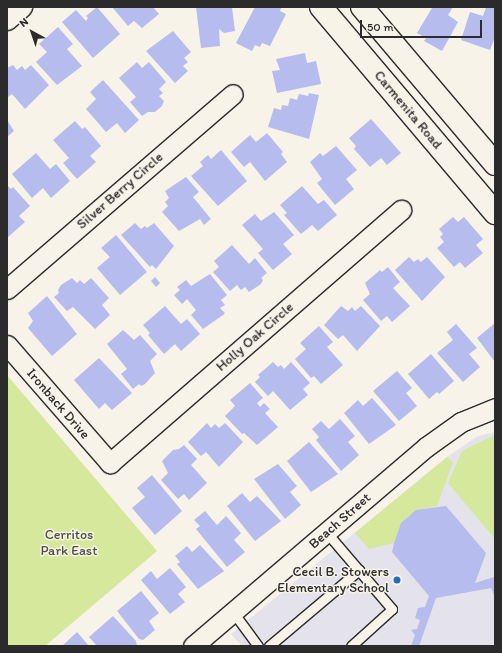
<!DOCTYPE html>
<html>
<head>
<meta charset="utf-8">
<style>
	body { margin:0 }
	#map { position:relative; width:502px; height:653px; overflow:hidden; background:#f7f3e8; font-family:Itim,sans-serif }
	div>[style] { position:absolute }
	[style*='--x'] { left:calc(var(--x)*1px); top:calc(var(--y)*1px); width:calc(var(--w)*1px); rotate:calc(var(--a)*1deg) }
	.built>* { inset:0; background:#e4e2ea }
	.green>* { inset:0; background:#d5e89c }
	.building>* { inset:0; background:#b6bced }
	.roads { filter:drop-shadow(1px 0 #2b2b2b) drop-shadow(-1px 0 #2b2b2b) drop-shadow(0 1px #2b2b2b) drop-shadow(0 -1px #2b2b2b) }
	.service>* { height:9px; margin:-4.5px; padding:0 4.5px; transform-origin:4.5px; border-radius:4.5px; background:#f7f3e8 }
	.minor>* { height:19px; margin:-9.5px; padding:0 9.5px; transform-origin:9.5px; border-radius:9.5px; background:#f7f3e8 }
	.secondary>* { height:22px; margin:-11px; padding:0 11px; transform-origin:11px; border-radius:11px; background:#f7f3e8 }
	.dots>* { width:11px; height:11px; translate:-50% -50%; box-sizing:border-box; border:2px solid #f7f3e8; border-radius:50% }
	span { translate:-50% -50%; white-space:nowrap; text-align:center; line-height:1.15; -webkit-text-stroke:3px #f7f3e8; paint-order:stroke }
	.street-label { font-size:14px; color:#2b2b2b }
	.park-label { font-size:14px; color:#4d5142 }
	.poi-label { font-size:14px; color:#2b2b2b }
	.right { translate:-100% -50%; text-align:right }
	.frame { position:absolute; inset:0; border:8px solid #2b2b2b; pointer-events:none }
	.north { position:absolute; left:12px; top:12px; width:40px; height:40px; -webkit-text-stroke:3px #f7f3e8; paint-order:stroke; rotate:320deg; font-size:11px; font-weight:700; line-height:16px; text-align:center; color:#2b2b2b }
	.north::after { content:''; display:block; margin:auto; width:14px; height:18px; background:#2b2b2b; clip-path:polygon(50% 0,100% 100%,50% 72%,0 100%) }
	.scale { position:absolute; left:360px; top:20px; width:122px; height:18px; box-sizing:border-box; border:2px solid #2b2b2b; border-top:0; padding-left:5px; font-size:12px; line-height:14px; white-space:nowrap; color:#2b2b2b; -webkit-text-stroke:3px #f7f3e8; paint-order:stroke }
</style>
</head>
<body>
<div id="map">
	<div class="built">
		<div style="clip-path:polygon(495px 432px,495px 646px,242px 646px,231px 634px,447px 457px,478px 436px)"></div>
	</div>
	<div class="green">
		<div style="clip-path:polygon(7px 375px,157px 551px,45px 646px,7px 646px)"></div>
		<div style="clip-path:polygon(495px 435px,495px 539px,448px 483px,462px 451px)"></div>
		<div style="clip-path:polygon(447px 457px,453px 462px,437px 506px,416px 510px,401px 523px,394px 543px,369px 549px,355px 533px)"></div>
	</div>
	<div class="building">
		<div style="clip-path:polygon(97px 7px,120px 34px,93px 58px,62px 22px,76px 10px,86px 21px,88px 18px,86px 16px)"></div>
		<div style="clip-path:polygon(112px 7px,153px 7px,159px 14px,142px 28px,134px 21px,128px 26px)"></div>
		<div style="clip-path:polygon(196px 7px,232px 7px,235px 31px,224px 33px,219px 29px,220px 46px,201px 48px)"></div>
		<div style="clip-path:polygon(255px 7px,279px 7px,281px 8px,280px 11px,286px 14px,270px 46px,262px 43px,260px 47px,255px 45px,252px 51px,236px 43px)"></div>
		<div style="clip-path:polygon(430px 7px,453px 7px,448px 15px,458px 22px,442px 51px,424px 41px,426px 38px,417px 33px,432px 8px)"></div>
		<div style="clip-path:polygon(486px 7px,495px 7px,495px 37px,490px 50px,461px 40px,470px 12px,483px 16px)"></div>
		<div style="clip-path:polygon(58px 27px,73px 44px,67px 49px,82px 66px,57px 85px,36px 62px,47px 52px,39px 44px)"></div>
		<div style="clip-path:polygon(173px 31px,191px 52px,184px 58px,188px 62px,183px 66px,188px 71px,175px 83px,146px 51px)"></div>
		<div style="clip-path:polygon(305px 53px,307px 63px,316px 61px,321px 84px,277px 93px,272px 71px,280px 70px,276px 59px)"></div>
		<div style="clip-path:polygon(137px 62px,142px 68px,149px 62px,166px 82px,159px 89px,163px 93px,159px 96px,164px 101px,162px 106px,155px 112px,148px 112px,142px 116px,130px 102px,136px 97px,119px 78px)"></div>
		<div style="clip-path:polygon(13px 65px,17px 70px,22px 66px,25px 70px,31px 65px,49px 85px,25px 109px,12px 94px,7px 98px,7px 68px)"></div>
		<div style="clip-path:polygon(103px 80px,139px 120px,125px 133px,117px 123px,106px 132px,86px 109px,96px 99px,90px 92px)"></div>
		<div style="clip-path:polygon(309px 93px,319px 95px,309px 139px,268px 127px,274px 108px,281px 110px,282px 105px,288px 106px,290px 98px,297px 100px,299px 94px,308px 96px)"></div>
		<div style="clip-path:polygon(371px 119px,401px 153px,387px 165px,381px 158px,370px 167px,354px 149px,356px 146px,349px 138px)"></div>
		<div style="clip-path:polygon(7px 120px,14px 131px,7px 137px)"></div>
		<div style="clip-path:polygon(75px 121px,82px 129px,85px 127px,101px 146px,90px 156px,96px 162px,77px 179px,63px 163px,69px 158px,53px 140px)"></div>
		<div style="clip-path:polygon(267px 133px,283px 152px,281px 154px,287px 162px,265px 181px,250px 162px,244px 167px,231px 152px,250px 135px,256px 142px)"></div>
		<div style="clip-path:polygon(336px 146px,357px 170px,346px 179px,354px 189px,335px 205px,317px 183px,322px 179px,310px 162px,320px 153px,323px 156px)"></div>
		<div style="clip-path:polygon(221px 150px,247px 181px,218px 206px,191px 176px,203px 166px,200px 162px,208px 155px,211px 159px)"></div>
		<div style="clip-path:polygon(36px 153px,50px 169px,56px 164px,70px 181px,51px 198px,43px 188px,32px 198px,12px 174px)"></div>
		<div style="clip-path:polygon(186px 177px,199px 192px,193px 197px,211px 219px,204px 225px,200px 219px,179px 231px,162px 212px,168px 206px,165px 202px,169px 198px,165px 191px)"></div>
		<div style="clip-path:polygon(7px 185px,11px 189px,13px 187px,30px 206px,19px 216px,25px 222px,7px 238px)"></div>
		<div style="clip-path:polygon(302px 186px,318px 204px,324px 200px,337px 215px,318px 231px,312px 225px,301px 234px,284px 215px,287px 213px,280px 205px)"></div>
		<div style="clip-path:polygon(274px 212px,294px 235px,283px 244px,292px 254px,273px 270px,258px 253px,263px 249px,242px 225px,255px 214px,261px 221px)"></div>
		<div style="clip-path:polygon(453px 217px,458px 222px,464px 217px,483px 239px,476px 245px,483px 253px,465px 268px,460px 262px,454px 267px,437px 248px,444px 242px,440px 237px,443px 234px,439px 229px)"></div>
		<div style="clip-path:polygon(135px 223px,141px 229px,145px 226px,147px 228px,154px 223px,174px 246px,156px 269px,152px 265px,150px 267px,121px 235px)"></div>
		<div style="clip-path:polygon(116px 235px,147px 272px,120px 295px,97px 268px,110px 257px,101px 248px)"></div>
		<div style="clip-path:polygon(232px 245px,249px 264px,255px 258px,267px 273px,261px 278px,263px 280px,261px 284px,249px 292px,245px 287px,241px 290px,237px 285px,230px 291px,213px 272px,219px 267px,214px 261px)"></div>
		<div style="clip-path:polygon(409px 257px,414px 262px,418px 259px,421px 262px,427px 257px,445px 277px,422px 301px,395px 270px)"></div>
		<div style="clip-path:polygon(388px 267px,400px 282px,393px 288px,410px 306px,392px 322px,387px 316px,381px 321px,363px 300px,370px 294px,365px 283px,380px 270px,382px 272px)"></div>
		<div style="clip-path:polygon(210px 274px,227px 295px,221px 300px,225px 305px,220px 308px,225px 313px,223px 315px,203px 329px,191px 315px,196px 310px,187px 299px,182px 304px,174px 295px,180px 290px,177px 287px,186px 280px,191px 286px)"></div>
		<div style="clip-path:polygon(155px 277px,160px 283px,156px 287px,151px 281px)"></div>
		<div style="clip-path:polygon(72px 278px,77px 283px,80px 280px,84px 284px,91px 278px,109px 298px,102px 305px,110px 315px,95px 329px,73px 307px,67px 311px,54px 297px,59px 293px,58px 290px,61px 285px)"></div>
		<div style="clip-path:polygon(47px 296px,77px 334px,52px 356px,28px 328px,33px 321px,28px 313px)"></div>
		<div style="clip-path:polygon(165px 306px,181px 324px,187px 319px,200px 334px,181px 351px,175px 344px,164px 354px,148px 335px,150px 333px,143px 325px)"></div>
		<div style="clip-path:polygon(341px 306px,348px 311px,352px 307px,355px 311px,361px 306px,380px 326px,357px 351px,343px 335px,338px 339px,324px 325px)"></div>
		<div style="clip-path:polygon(495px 323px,495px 362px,477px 338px)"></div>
		<div style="clip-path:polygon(456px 324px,477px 348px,469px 354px,480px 367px,463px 382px,437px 353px,453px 340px,447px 332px)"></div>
		<div style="clip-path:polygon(319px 326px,333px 342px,327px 347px,343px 365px,321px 384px,314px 376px,311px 378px,295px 359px,306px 349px,300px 343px)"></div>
		<div style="clip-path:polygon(123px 330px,134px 340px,140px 335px,157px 354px,150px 361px,155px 373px,145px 384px,141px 386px,139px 384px,133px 389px,121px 374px,127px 369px,107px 344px)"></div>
		<div style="clip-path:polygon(431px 354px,454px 381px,439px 394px,437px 392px,429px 399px,408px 374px)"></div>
		<div style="clip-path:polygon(99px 358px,132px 393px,112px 410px,105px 403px,99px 409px,74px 380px)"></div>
		<div style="clip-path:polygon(273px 362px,278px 367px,281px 365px,284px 369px,291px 362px,310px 383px,303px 389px,308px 395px,290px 410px,273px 391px,268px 396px,255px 382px,260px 377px,258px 375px)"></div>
		<div style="clip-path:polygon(397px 371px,412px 388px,406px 393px,417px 406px,399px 421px,373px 391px)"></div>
		<div style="clip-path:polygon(250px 383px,263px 398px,257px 403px,260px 407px,264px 403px,270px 409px,265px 413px,278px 427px,257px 445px,244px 433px,242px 434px,225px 416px,235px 406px,230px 400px)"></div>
		<div style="clip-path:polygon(372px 398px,396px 425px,369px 444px,344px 413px,358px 400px,363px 406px)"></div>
		<div style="clip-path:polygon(340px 419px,355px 436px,348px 442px,359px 455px,341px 471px,316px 440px,319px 437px,312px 429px,321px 421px,329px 429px)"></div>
		<div style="clip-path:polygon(207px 423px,211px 428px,215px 424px,219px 428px,225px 423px,243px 442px,219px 467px,206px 452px,201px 456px,188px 442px)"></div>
		<div style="clip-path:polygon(309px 442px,338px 474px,311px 492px,287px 461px)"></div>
		<div style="clip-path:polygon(184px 445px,197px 459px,191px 465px,207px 483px,189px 500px,184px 494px,178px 499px,161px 480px,168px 473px,162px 461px,173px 450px,179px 449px)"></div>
		<div style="clip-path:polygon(278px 464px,297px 486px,290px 492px,301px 505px,285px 519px,254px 479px)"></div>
		<div style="clip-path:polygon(152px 475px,182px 511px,155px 535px,132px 508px,145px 497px,137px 488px)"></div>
		<div style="clip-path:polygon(242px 493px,250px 502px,257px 496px,281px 521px,255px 541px,227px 506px)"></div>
		<div style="clip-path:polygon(446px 506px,486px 553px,475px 583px,494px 577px,495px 597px,491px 588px,436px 598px,419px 646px,411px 646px,415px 635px,411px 630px,417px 629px,420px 620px,415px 618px,418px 608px,425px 607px,429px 596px,392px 552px,394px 543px,401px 523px,416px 510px)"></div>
		<div style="clip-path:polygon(205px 511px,217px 525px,226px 516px,241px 533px,234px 540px,245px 552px,227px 567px,196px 529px,200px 526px,194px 520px)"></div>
		<div style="clip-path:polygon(200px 545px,224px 571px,198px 589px,177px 564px,180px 562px,175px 556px,187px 546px,192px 552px)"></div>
		<div style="clip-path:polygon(170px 568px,186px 587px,178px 594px,185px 602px,170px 614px,141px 580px,151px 571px,157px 579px)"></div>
		<div style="clip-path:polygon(141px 591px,159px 613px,149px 621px,155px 630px,143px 640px,139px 639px,117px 611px)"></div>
		<div style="clip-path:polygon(113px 616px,136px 641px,137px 646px,97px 646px,89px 637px)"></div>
		<div style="clip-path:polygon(77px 632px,89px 646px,62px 646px)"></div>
	</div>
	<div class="roads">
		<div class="service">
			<div style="--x:327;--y:533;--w:100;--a:49.5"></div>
			<div style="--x:392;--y:609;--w:55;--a:137.9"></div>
			<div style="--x:233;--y:612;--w:42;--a:53.7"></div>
			<div style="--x:269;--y:646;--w:118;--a:-40.2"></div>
		</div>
		<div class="minor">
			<div style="--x:7;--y:20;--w:20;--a:-41"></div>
			<div style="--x:7;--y:289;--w:298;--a:-40.8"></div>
			<div style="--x:7;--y:345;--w:157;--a:48.9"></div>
			<div style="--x:110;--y:463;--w:386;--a:-41"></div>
			<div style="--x:193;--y:646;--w:306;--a:-40.5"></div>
			<div style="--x:426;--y:447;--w:43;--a:-35.5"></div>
			<div style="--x:461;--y:422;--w:37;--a:-22"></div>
		</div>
		<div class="secondary">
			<div style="--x:321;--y:7;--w:270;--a:49.8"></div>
			<div style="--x:362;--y:7;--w:206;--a:49.7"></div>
		</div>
	</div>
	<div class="dots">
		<div style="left:397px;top:580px;background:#1f6fb2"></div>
	</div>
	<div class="street-label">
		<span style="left:408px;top:110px;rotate:50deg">Carmenita Road</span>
		<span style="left:120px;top:191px;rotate:-41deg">Silver Berry Circle</span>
		<span style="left:255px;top:337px;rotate:-41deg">Holly Oak Circle</span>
		<span style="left:58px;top:404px;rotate:49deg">Ironback Drive</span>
		<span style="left:340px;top:521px;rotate:-41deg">Beach Street</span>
	</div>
	<div class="park-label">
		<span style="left:69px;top:543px">Cerritos<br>Park East</span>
	</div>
	<div class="poi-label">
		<span class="right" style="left:389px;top:580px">Cecil B. Stowers<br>Elementary School</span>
	</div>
	<div class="frame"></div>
	<div class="north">N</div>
	<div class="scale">50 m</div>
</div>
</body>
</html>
